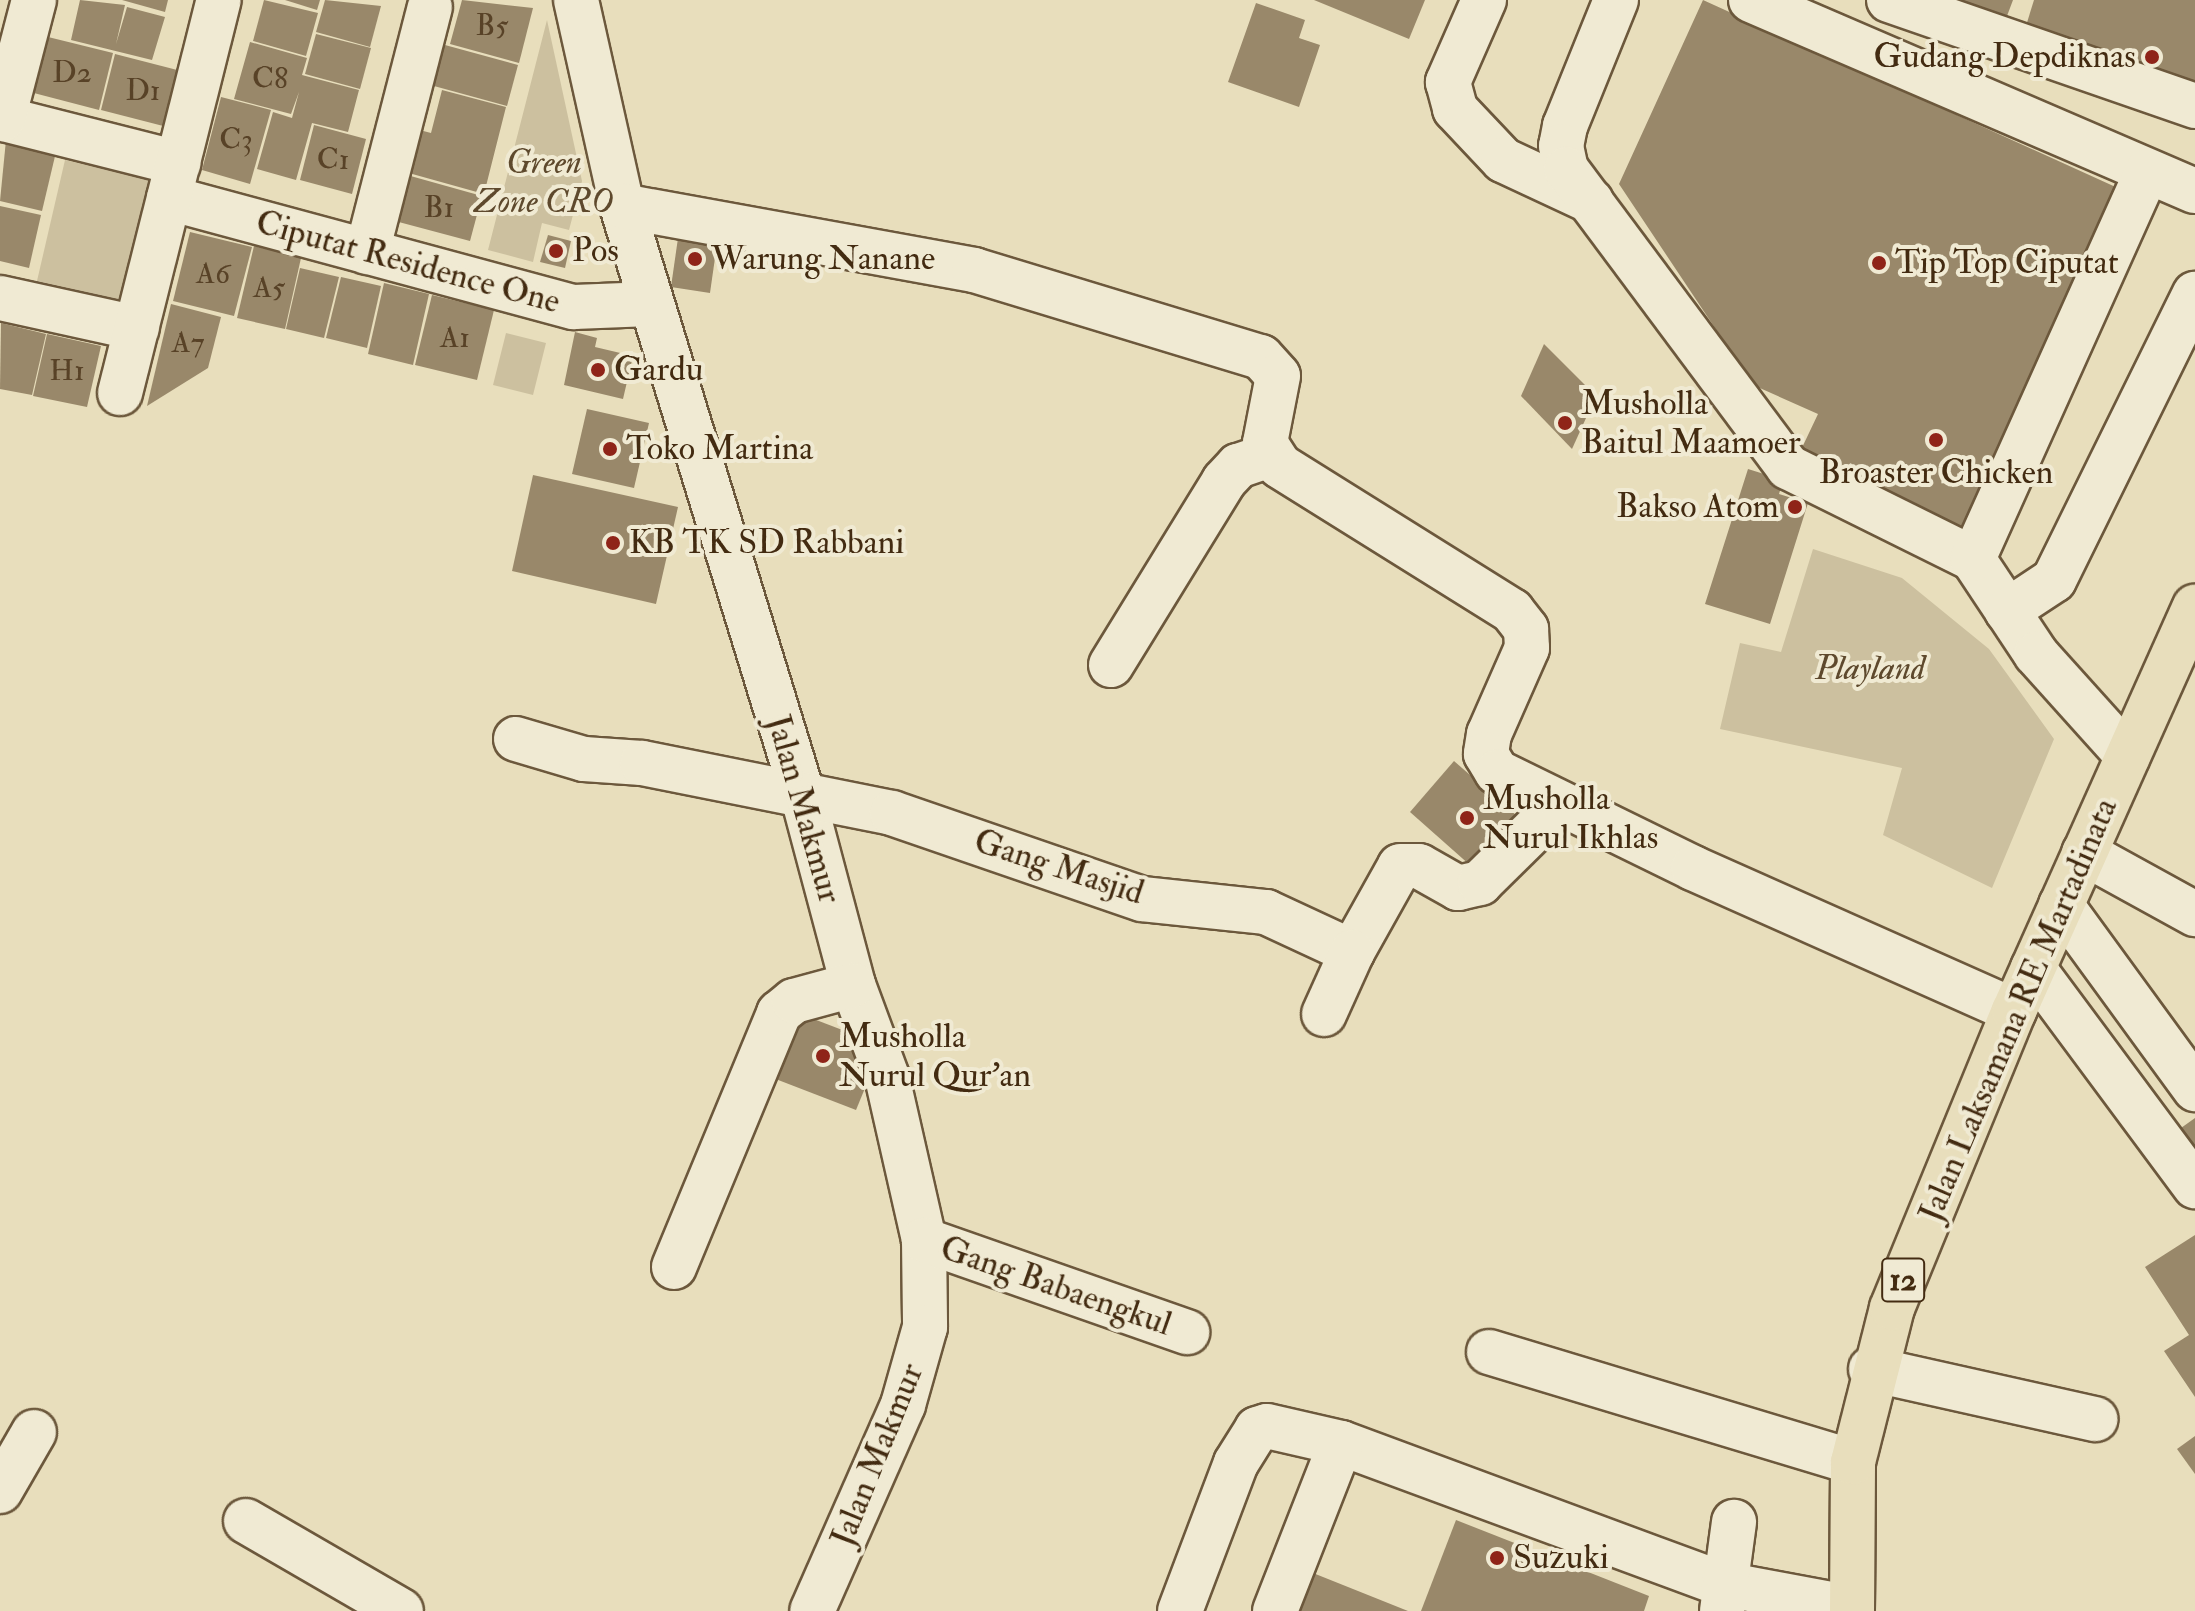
<!DOCTYPE html>
<html>
<head>
<meta charset="utf-8">
<style>
	body { margin:0 }
	#map { position:relative; width:2195px; height:1611px; overflow:hidden; background:#e8debc; font-family:"IM FELL Double Pica",serif }
	div>[style] { position:absolute }
	[style*='--x'] { left:calc(var(--x)*1px); top:calc(var(--y)*1px); width:calc(var(--w)*1px); rotate:calc(var(--a)*1deg) }
	.green>* { inset:0; background:#ccc09f }
	.building>* { inset:0; background:#99886a }
	.roads { filter:drop-shadow(2px 0 #6c583c) drop-shadow(-2px 0 #6c583c) drop-shadow(0 2px #6c583c) drop-shadow(0 -2px #6c583c) }
	.minor>* { height:44px; margin:-22px; padding:0 22px; transform-origin:22px; border-radius:22px; background:#f0ead3 }
	.highway>* { height:44px; margin:-22px; padding:0 22px; transform-origin:22px; border-radius:22px; background:#e8debc }
	.dots>* { width:22px; height:22px; translate:-50% -50%; box-sizing:border-box; border:4px solid #f0ead3; border-radius:50% }
	span { translate:-50% -50%; white-space:nowrap; text-align:center; line-height:1.15; -webkit-text-stroke:8px #f0ead3; paint-order:stroke }
	.number-label { font-size:30px; color:#584227 }
	.number-label span { -webkit-text-stroke-width:0 }
	.shield-label span { padding:2px 6px; background:#f0ead3; border:2px solid; border-radius:6px; -webkit-text-stroke-width:0 }
	.shield-label { font-size:32px; color:#432b11; font-weight:700 }
	.poi-label { font-size:34px; color:#432b11 }
	.right { translate:-100% -50%; text-align:right }
	.left { translate:0 -50%; text-align:left }
	.park-label { font-size:34px; color:#5e492d; font-style:italic }
	.street-label { font-size:34px; color:#432b11 }
</style>
</head>
<body>
<div id="map">
	<div class="green">
		<div style="clip-path:polygon(547px 20px,582px 181px,569px 230px,542px 223px,533px 262px,488px 250px)"></div>
		<div style="clip-path:polygon(65px 160px,149px 180px,122px 300px,37px 281px)"></div>
		<div style="clip-path:polygon(506px 333px,546px 343px,533px 395px,493px 385px)"></div>
		<div style="clip-path:polygon(1813px 549px,1902px 578px,1989px 649px,2054px 739px,1992px 888px,1883px 835px,1902px 768px,1720px 729px,1740px 643px,1781px 652px)"></div>
	</div>
	<div class="building">
		<div style="clip-path:polygon(80px 0,125px 5px,116px 44px,127px 7px,165px 17px,152px 60px,71px 40px)"></div>
		<div style="clip-path:polygon(122px 0,168px 0,165px 12px)"></div>
		<div style="clip-path:polygon(264px 0,318px 13px,306px 56px,253px 41px)"></div>
		<div style="clip-path:polygon(285px 0,320px 0,317px 10px)"></div>
		<div style="clip-path:polygon(325px 0,381px 6px,370px 47px,316px 32px)"></div>
		<div style="clip-path:polygon(462px 0,533px 8px,519px 63px,450px 44px)"></div>
		<div style="clip-path:polygon(1314px 0,1425px 0,1409px 39px)"></div>
		<div style="clip-path:polygon(1703px 0,2120px 189px,1965px 530px,1799px 454px,1818px 414px,1753px 385px,1619px 184px)"></div>
		<div style="clip-path:polygon(1912px 0,2013px 0,2001px 32px)"></div>
		<div style="clip-path:polygon(2034px 0,2195px 0,2195px 85px,2025px 29px)"></div>
		<div style="clip-path:polygon(1256px 3px,1305px 20px,1299px 38px,1320px 45px,1299px 107px,1228px 82px)"></div>
		<div style="clip-path:polygon(316px 34px,371px 48px,360px 89px,305px 74px)"></div>
		<div style="clip-path:polygon(44px 36px,113px 53px,99px 110px,30px 92px)"></div>
		<div style="clip-path:polygon(250px 42px,307px 58px,302px 75px,359px 90px,348px 132px,312px 123px,296px 180px,257px 169px,273px 112px,292px 118px,299px 92px,291px 114px,234px 99px)"></div>
		<div style="clip-path:polygon(434px 42px,518px 65px,507px 106px,423px 83px)"></div>
		<div style="clip-path:polygon(115px 54px,185px 72px,171px 128px,101px 110px)"></div>
		<div style="clip-path:polygon(442px 90px,506px 107px,484px 194px,398px 170px,408px 127px,431px 133px)"></div>
		<div style="clip-path:polygon(221px 97px,271px 110px,250px 184px,202px 170px)"></div>
		<div style="clip-path:polygon(314px 125px,366px 139px,352px 194px,300px 180px)"></div>
		<div style="clip-path:polygon(6px 140px,56px 152px,42px 211px,0 201px)"></div>
		<div style="clip-path:polygon(407px 175px,482px 196px,470px 241px,395px 221px)"></div>
		<div style="clip-path:polygon(0 206px,41px 215px,29px 268px,0 261px)"></div>
		<div style="clip-path:polygon(680px 224px,719px 230px,710px 293px,671px 287px)"></div>
		<div style="clip-path:polygon(190px 232px,252px 247px,234px 316px,173px 301px)"></div>
		<div style="clip-path:polygon(548px 235px,571px 241px,565px 268px,540px 262px)"></div>
		<div style="clip-path:polygon(254px 246px,301px 258px,285px 329px,237px 318px)"></div>
		<div style="clip-path:polygon(300px 268px,339px 277px,324px 338px,286px 329px)"></div>
		<div style="clip-path:polygon(341px 277px,381px 286px,367px 348px,326px 338px)"></div>
		<div style="clip-path:polygon(384px 283px,429px 294px,413px 365px,368px 354px)"></div>
		<div style="clip-path:polygon(432px 295px,494px 310px,477px 380px,415px 365px)"></div>
		<div style="clip-path:polygon(171px 304px,221px 317px,208px 368px,147px 406px)"></div>
		<div style="clip-path:polygon(1px 323px,46px 334px,32px 395px,0 389px)"></div>
		<div style="clip-path:polygon(575px 332px,597px 338px,595px 347px,633px 356px,623px 399px,564px 385px)"></div>
		<div style="clip-path:polygon(47px 334px,101px 346px,87px 407px,33px 396px)"></div>
		<div style="clip-path:polygon(1544px 344px,1596px 396px,1572px 449px,1521px 396px)"></div>
		<div style="clip-path:polygon(587px 409px,649px 423px,634px 488px,572px 474px)"></div>
		<div style="clip-path:polygon(1748px 469px,1783px 480px,1779px 494px,1808px 503px,1770px 624px,1705px 604px)"></div>
		<div style="clip-path:polygon(533px 475px,678px 507px,656px 604px,512px 571px)"></div>
		<div style="clip-path:polygon(1454px 761px,1525px 823px,1480px 874px,1410px 812px)"></div>
		<div style="clip-path:polygon(798px 1013px,858px 1036px,870px 1076px,856px 1110px,773px 1078px)"></div>
		<div style="clip-path:polygon(2195px 1118px,2195px 1162px,2174px 1133px)"></div>
		<div style="clip-path:polygon(2195px 1235px,2195px 1397px,2164px 1351px,2189px 1335px,2145px 1267px)"></div>
		<div style="clip-path:polygon(2195px 1436px,2195px 1474px,2177px 1449px)"></div>
		<div style="clip-path:polygon(1456px 1520px,1649px 1596px,1644px 1611px,1421px 1611px)"></div>
		<div style="clip-path:polygon(1313px 1573px,1408px 1611px,1298px 1611px)"></div>
	</div>
	<div class="roads">
		<div class="minor">
			<div style="--x:576;--y:0;--w:211;--a:77.4"></div>
			<div style="--x:622;--y:206;--w:614;--a:72.95"></div>
			<div style="--x:802;--y:793;--w:199;--a:75.1"></div>
			<div style="--x:853;--y:985;--w:98;--a:69.7"></div>
			<div style="--x:887;--y:1077;--w:167;--a:77.2"></div>
			<div style="--x:924;--y:1240;--w:87;--a:89.3"></div>
			<div style="--x:925;--y:1327;--w:81;--a:105.8"></div>
			<div style="--x:903;--y:1405;--w:225;--a:113.8"></div>
			<div style="--x:1484;--y:0;--w:90;--a:113.7"></div>
			<div style="--x:1448;--y:82;--w:28;--a:75"></div>
			<div style="--x:1455;--y:109;--w:70;--a:46.7"></div>
			<div style="--x:1503;--y:160;--w:97;--a:25"></div>
			<div style="--x:1616;--y:0;--w:136;--a:112"></div>
			<div style="--x:1565;--y:126;--w:20;--a:101"></div>
			<div style="--x:1561;--y:146;--w:24;--a:78"></div>
			<div style="--x:1566;--y:169;--w:372;--a:53.3"></div>
			<div style="--x:1788;--y:467;--w:207;--a:26.4"></div>
			<div style="--x:1973;--y:559;--w:114;--a:56.4"></div>
			<div style="--x:2036;--y:654;--w:137;--a:48"></div>
			<div style="--x:1751;--y:0;--w:483;--a:23.3"></div>
			<div style="--x:1889;--y:0;--w:324;--a:19.1"></div>
			<div style="--x:0;--y:118;--w:184;--a:14.2"></div>
			<div style="--x:3;--y:119;--w:123;--a:-75.4"></div>
			<div style="--x:169;--y:198;--w:419;--a:15.1"></div>
			<div style="--x:574;--y:307;--w:76;--a:-2.3"></div>
			<div style="--x:622;--y:206;--w:358;--a:10.3"></div>
			<div style="--x:974;--y:270;--w:300;--a:16.9"></div>
			<div style="--x:1261;--y:357;--w:25;--a:48"></div>
			<div style="--x:1278;--y:376;--w:68;--a:101"></div>
			<div style="--x:1265;--y:443;--w:27;--a:57"></div>
			<div style="--x:1280;--y:466;--w:274;--a:32"></div>
			<div style="--x:1512;--y:611;--w:23;--a:52"></div>
			<div style="--x:1526;--y:629;--w:19;--a:87"></div>
			<div style="--x:1527;--y:648;--w:94;--a:113.8"></div>
			<div style="--x:1489;--y:734;--w:20;--a:99"></div>
			<div style="--x:1486;--y:754;--w:21;--a:59"></div>
			<div style="--x:1497;--y:772;--w:218;--a:26.1"></div>
			<div style="--x:1693;--y:868;--w:351;--a:24"></div>
			<div style="--x:367;--y:252;--w:253;--a:-75.6"></div>
			<div style="--x:0;--y:298;--w:140;--a:12.4"></div>
			<div style="--x:120;--y:393;--w:405;--a:-75.9"></div>
			<div style="--x:1973;--y:559;--w:425;--a:-65.8"></div>
			<div style="--x:2007;--y:611;--w:56;--a:-33.4"></div>
			<div style="--x:2054;--y:580;--w:319;--a:-63.8"></div>
			<div style="--x:1111;--y:665;--w:216;--a:-58.4"></div>
			<div style="--x:1224;--y:481;--w:21;--a:-47"></div>
			<div style="--x:1238;--y:466;--w:34;--a:-19"></div>
			<div style="--x:516;--y:739;--w:71;--a:16.4"></div>
			<div style="--x:584;--y:759;--w:58;--a:3.9"></div>
			<div style="--x:642;--y:763;--w:255;--a:11.3"></div>
			<div style="--x:892;--y:813;--w:264;--a:19"></div>
			<div style="--x:1142;--y:899;--w:125;--a:6"></div>
			<div style="--x:1266;--y:912;--w:95;--a:24.9"></div>
			<div style="--x:1352;--y:952;--w:98;--a:-60.8"></div>
			<div style="--x:1400;--y:866;--w:19;--a:0"></div>
			<div style="--x:1419;--y:866;--w:45;--a:29.4"></div>
			<div style="--x:1458;--y:888;--w:23;--a:-13"></div>
			<div style="--x:1480;--y:883;--w:111;--a:-44.6"></div>
			<div style="--x:2084;--y:853;--w:127;--a:28.8"></div>
			<div style="--x:2061;--y:905;--w:228;--a:53.9"></div>
			<div style="--x:2033;--y:968;--w:272;--a:53.4"></div>
			<div style="--x:1324;--y:1014;--w:68;--a:-65.7"></div>
			<div style="--x:924;--y:1240;--w:279;--a:19.3"></div>
			<div style="--x:674;--y:1267;--w:275;--a:-67.5"></div>
			<div style="--x:779;--y:1013;--w:19;--a:-39"></div>
			<div style="--x:794;--y:1001;--w:61;--a:-15.2"></div>
			<div style="--x:1489;--y:1352;--w:380;--a:16.8"></div>
			<div style="--x:1871;--y:1369;--w:230;--a:12.6"></div>
			<div style="--x:0;--y:1491;--w:68;--a:-60"></div>
			<div style="--x:246;--y:1521;--w:179;--a:30.1"></div>
			<div style="--x:1180;--y:1611;--w:158;--a:-69.3"></div>
			<div style="--x:1236;--y:1463;--w:40;--a:-58"></div>
			<div style="--x:1257;--y:1429;--w:10;--a:-17"></div>
			<div style="--x:1267;--y:1426;--w:76;--a:12.9"></div>
			<div style="--x:1341;--y:1443;--w:407;--a:20.3"></div>
			<div style="--x:1723;--y:1584;--w:131;--a:10.5"></div>
			<div style="--x:1275;--y:1611;--w:180;--a:-68.6"></div>
			<div style="--x:1722;--y:1611;--w:90;--a:-82.3"></div>
		</div>
		<div class="highway">
			<div style="--x:1852;--y:1611;--w:149;--a:-89.6"></div>
			<div style="--x:1853;--y:1462;--w:159;--a:-75.8"></div>
			<div style="--x:1892;--y:1308;--w:321;--a:-67.7"></div>
			<div style="--x:2014;--y:1011;--w:443;--a:-65.9"></div>
		</div>
	</div>
	<div class="dots">
		<div style="left:2152px;top:57px;background:#8f2418"></div>
		<div style="left:556px;top:251px;background:#8f2418"></div>
		<div style="left:695px;top:259px;background:#8f2418"></div>
		<div style="left:1879px;top:263px;background:#8f2418"></div>
		<div style="left:598px;top:370px;background:#8f2418"></div>
		<div style="left:1565px;top:423px;background:#8f2418"></div>
		<div style="left:1936px;top:440px;background:#8f2418"></div>
		<div style="left:610px;top:449px;background:#8f2418"></div>
		<div style="left:1795px;top:507px;background:#8f2418"></div>
		<div style="left:613px;top:543px;background:#8f2418"></div>
		<div style="left:1467px;top:818px;background:#8f2418"></div>
		<div style="left:823px;top:1056px;background:#8f2418"></div>
		<div style="left:1497px;top:1558px;background:#8f2418"></div>
	</div>
	<div class="number-label">
		<span style="left:492px;top:26px">B5</span>
		<span style="left:72px;top:73px">D2</span>
		<span style="left:270px;top:79px">C8</span>
		<span style="left:143px;top:91px">D1</span>
		<span style="left:236px;top:140px">C3</span>
		<span style="left:333px;top:160px">C1</span>
		<span style="left:439px;top:208px">B1</span>
		<span style="left:213px;top:274px">A6</span>
		<span style="left:269px;top:288px">A5</span>
		<span style="left:455px;top:338px">A1</span>
		<span style="left:188px;top:343px">A7</span>
		<span style="left:67px;top:371px">H1</span>
	</div>
	<div class="shield-label">
		<span style="left:1903px;top:1280px">12</span>
	</div>
	<div class="poi-label">
		<span class="right" style="left:2136px;top:57px">Gudang Depdiknas</span>
		<span class="left" style="left:572px;top:251px">Pos</span>
		<span class="left" style="left:711px;top:259px">Warung Nanane</span>
		<span class="left" style="left:1895px;top:263px">Tip Top Ciputat</span>
		<span class="left" style="left:614px;top:370px">Gardu</span>
		<span class="left" style="left:1581px;top:423px">Musholla<br>Baitul Maamoer</span>
		<span class="left" style="left:626px;top:449px">Toko Martina</span>
		<span style="left:1936px;top:473px">Broaster Chicken</span>
		<span class="right" style="left:1779px;top:507px">Bakso Atom</span>
		<span class="left" style="left:629px;top:543px">KB TK SD Rabbani</span>
		<span class="left" style="left:1483px;top:818px">Musholla<br>Nurul Ikhlas</span>
		<span class="left" style="left:839px;top:1056px">Musholla<br>Nurul Qur'an</span>
		<span class="left" style="left:1513px;top:1558px">Suzuki</span>
	</div>
	<div class="park-label">
		<span style="left:544px;top:182px">Green<br>Zone CRO</span>
		<span style="left:1870px;top:669px">Playland</span>
	</div>
	<div class="street-label">
		<span style="left:408px;top:262px;rotate:15deg">Ciputat Residence One</span>
		<span style="left:804px;top:809px;rotate:74deg">Jalan Makmur</span>
		<span style="left:1059px;top:867px;rotate:18deg">Gang Masjid</span>
		<span style="left:2018px;top:1010px;rotate:-67deg">Jalan Laksamana RE Martadinata</span>
		<span style="left:1056px;top:1286px;rotate:19deg">Gang Babaengkul</span>
		<span style="left:877px;top:1455px;rotate:-68deg">Jalan Makmur</span>
	</div>
</div>
</body>
</html>
